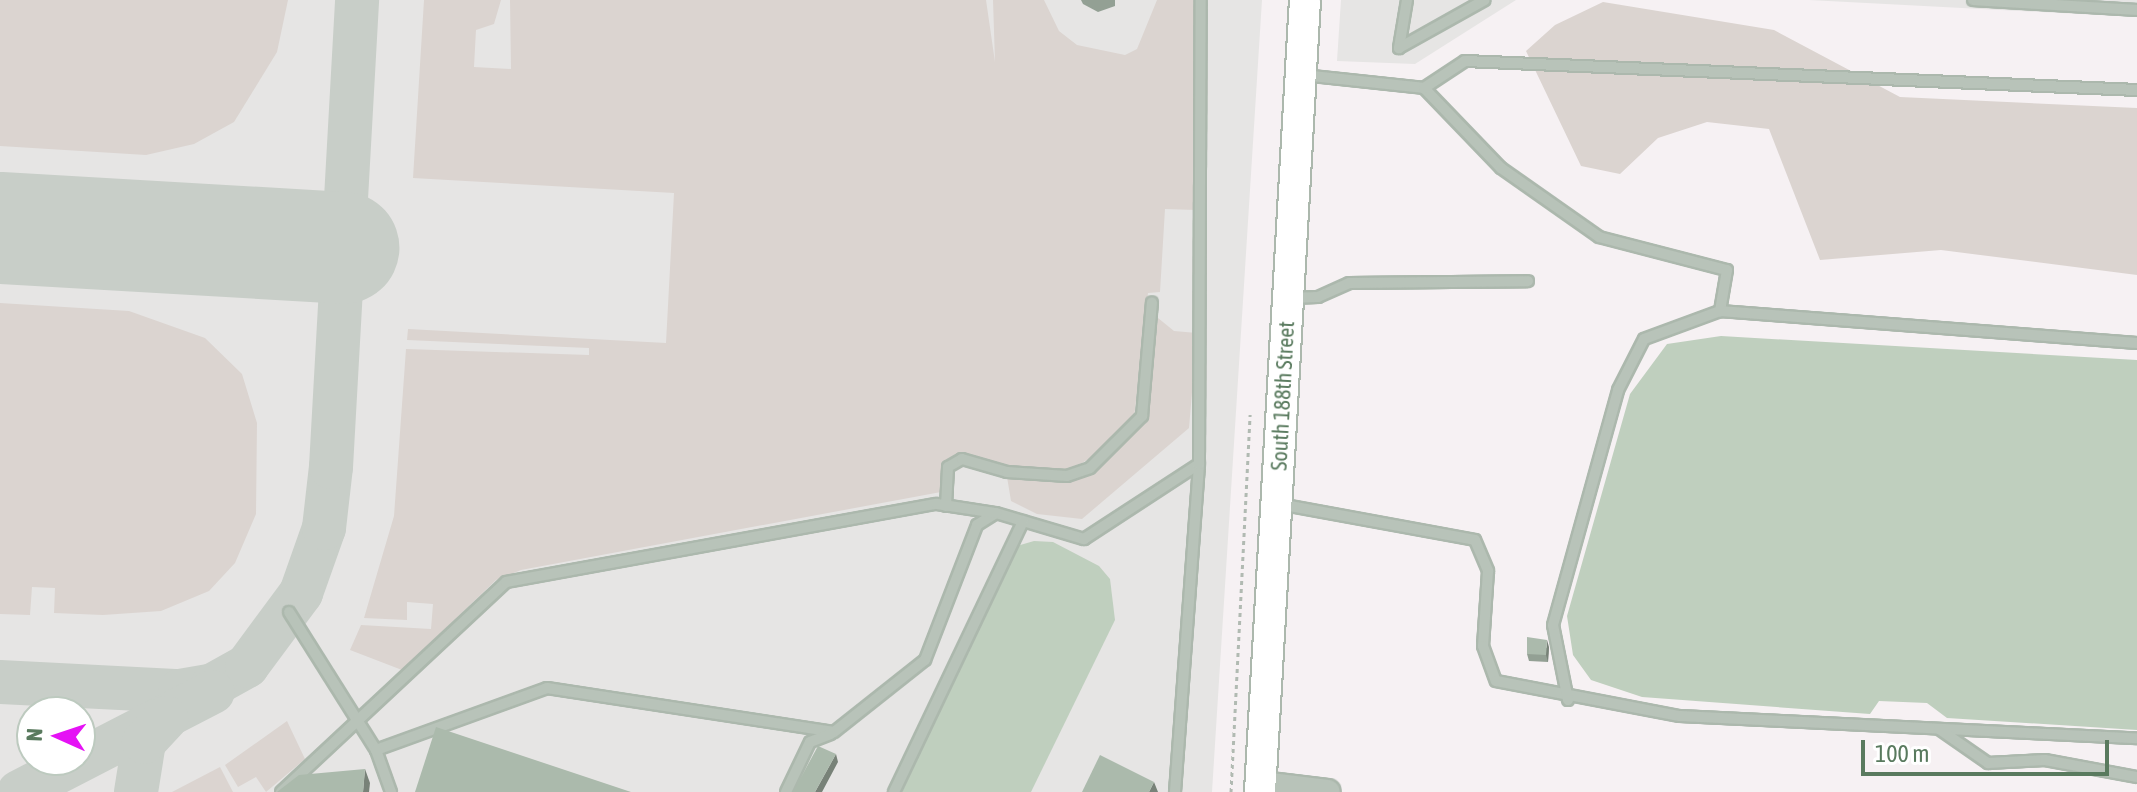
<!DOCTYPE html>
<html>
<head>
<meta charset="utf-8">
<style>
	body { margin:0 }
	#map { position:relative; width:2137px; height:792px; overflow:hidden; background:#f6f1f3; font-family:"Asap Condensed",sans-serif }
	div>[style] { position:absolute }
	[style*='--x'] { left:calc(var(--x)*1px); top:calc(var(--y)*1px); width:calc(var(--w)*1px); rotate:calc(var(--a)*1deg) }
	.built>* { inset:0; background:#e6e5e4 }
	.green>* { inset:0; background:#dbd4d0 }
	.water>* { inset:0; background:#bfcfbe }
	.taxiway>* { height:44px; margin:-22px; padding:0 22px; transform-origin:22px; border-radius:22px; background:#c8cec8 }
	.runway>* { height:112px; margin:-56px; padding:0 56px; transform-origin:56px; border-radius:56px; background:#c8cec8 }
	.path>* { height:3px; margin-top:-1.5px; transform-origin:0; background:repeating-linear-gradient(90deg,#b1bab2 0 4px,transparent 0 8px) }
	.roads { filter:drop-shadow(2px 0 #acb8ad) drop-shadow(-2px 0 #acb8ad) drop-shadow(0 2px #acb8ad) drop-shadow(0 -2px #acb8ad) }
	.service>* { height:10px; margin:-5px; padding:0 5px; transform-origin:5px; border-radius:5px; background:#b8c3b9 }
	.tertiary>* { height:24px; margin:-12px; padding:0 12px; transform-origin:12px; border-radius:12px; background:#b8c3b9 }
	.primary>* { height:30px; margin:-15px; padding:0 15px; transform-origin:15px; border-radius:15px; background:#fff }
	.wall>* { inset:0; background:#93a094 }
	.shaded-wall>* { inset:0; background:#788278 }
	.building>* { inset:0; background:#abbaac }
	span { translate:-50% -50%; white-space:nowrap; text-align:center; line-height:1.15; -webkit-text-stroke:8px #fff; paint-order:stroke }
	.street-label { font-size:22px; color:#597a5e }
	.north { position:absolute; left:16px; top:696px; width:80px; height:80px; box-sizing:border-box; background:#fff; border:2px solid #bdcabf; border-radius:50%; rotate:273deg; font-size:22px; font-weight:700; line-height:32px; text-align:center; color:#597a5e }
	.north::after { content:''; display:block; margin:auto; width:28px; height:36px; background:#e512f5; clip-path:polygon(50% 0,100% 100%,50% 72%,0 100%) }
	.scale { position:absolute; left:1861px; top:740px; width:248px; height:36px; box-sizing:border-box; border:4px solid #597a5e; border-top:0; padding-left:10px; font-size:24px; line-height:28px; white-space:nowrap; color:#597a5e; -webkit-text-stroke:6px #fff; paint-order:stroke }
</style>
</head>
<body>
<div id="map">
	<div class="built">
		<div style="clip-path:polygon(evenodd,0 0,1262px 0,1212px 792px,0 792px,0 0,32px 712px,80px 712px,80px 760px,32px 760px,32px 712px)"></div>
		<div style="clip-path:polygon(1341px 0,1516px 0,1415px 64px,1337px 61px)"></div>
		<div style="clip-path:polygon(1809px 0,2137px 0,2137px 17px)"></div>
	</div>
	<div class="green">
		<div style="clip-path:polygon(0 0,288px 0,277px 52px,234px 122px,194px 144px,146px 155px,0 146px)"></div>
		<div style="clip-path:polygon(424px 0,501px 0,494px 24px,476px 30px,474px 67px,511px 69px,510px 0,986px 0,995px 62px,993px 0,1044px 0,1059px 31px,1077px 45px,1125px 55px,1137px 49px,1157px 0,1195px 0,1196px 210px,1165px 209px,1160px 292px,1148px 293px,1134px 418px,1104px 450px,1070px 470px,1003px 466px,959px 453px,944px 464px,941px 492px,521px 570px,496px 580px,402px 670px,350px 650px,361px 625px,431px 629px,433px 604px,407px 602px,407px 620px,364px 618px,394px 516px,406px 349px,589px 355px,589px 348px,407px 340px,408px 329px,666px 343px,674px 193px,413px 178px)"></div>
		<div style="clip-path:polygon(1603px 2px,1774px 30px,1900px 97px,2137px 108px,2137px 275px,1941px 250px,1820px 260px,1769px 129px,1707px 122px,1658px 138px,1620px 174px,1581px 166px,1526px 51px,1555px 25px)"></div>
		<div style="clip-path:polygon(0 303px,129px 311px,205px 338px,242px 374px,257px 423px,256px 514px,235px 563px,209px 591px,161px 611px,103px 615px,54px 613px,55px 588px,32px 587px,30px 615px,0 614px)"></div>
		<div style="clip-path:polygon(1158px 318px,1174px 331px,1197px 333px,1189px 428px,1082px 519px,1037px 514px,1011px 501px,1007px 477px,1066px 481px,1091px 473px,1146px 418px)"></div>
		<div style="clip-path:polygon(287px 721px,305px 759px,266px 792px,256px 777px,238px 787px,225px 765px)"></div>
		<div style="clip-path:polygon(220px 767px,233px 792px,172px 792px)"></div>
	</div>
	<div class="water">
		<div style="clip-path:polygon(1721px 336px,2137px 360px,2137px 730px,1947px 718px,1927px 703px,1879px 701px,1870px 714px,1642px 697px,1591px 680px,1573px 655px,1567px 616px,1630px 394px,1667px 344px)"></div>
		<div style="clip-path:polygon(1034px 541px,1053px 542px,1099px 566px,1110px 579px,1115px 620px,1031px 792px,902px 792px,1013px 547px)"></div>
	</div>
	<div class="taxiway">
		<div style="--x:0;--y:682;--w:180;--a:2.9"></div>
		<div style="--x:180;--y:691;--w:34;--a:-10"></div>
		<div style="--x:213;--y:685;--w:39;--a:-29"></div>
		<div style="--x:247;--y:666;--w:91;--a:-53.5"></div>
		<div style="--x:301;--y:593;--w:69;--a:-70.5"></div>
		<div style="--x:324;--y:528;--w:61;--a:-83.5"></div>
		<div style="--x:331;--y:467;--w:468;--a:-86.8"></div>
		<div style="--x:19;--y:792;--w:218;--a:-27.3"></div>
		<div style="--x:136;--y:792;--w:51;--a:-80.9"></div>
		<div style="--x:144;--y:742;--w:33;--a:-47"></div>
	</div>
	<div class="runway">
		<div style="--x:0;--y:228;--w:344;--a:3.3"></div>
	</div>
	<div class="path">
		<div style="--x:1231;--y:792;--w:378;--a:-87.1"></div>
	</div>
	<div class="roads">
		<div class="service">
			<div style="--x:1407;--y:0;--w:49;--a:99.5"></div>
			<div style="--x:1399;--y:48;--w:98;--a:-29.2"></div>
			<div style="--x:1973;--y:0;--w:164;--a:3.5"></div>
			<div style="--x:1303;--y:75;--w:122;--a:6.1"></div>
			<div style="--x:1424;--y:88;--w:111;--a:46.1"></div>
			<div style="--x:1501;--y:168;--w:120;--a:35.1"></div>
			<div style="--x:1599;--y:237;--w:132;--a:14.5"></div>
			<div style="--x:1727;--y:270;--w:42;--a:99.7"></div>
			<div style="--x:1424;--y:88;--w:49;--a:-33.4"></div>
			<div style="--x:1465;--y:61;--w:673;--a:2.47"></div>
			<div style="--x:1289;--y:298;--w:29;--a:-2"></div>
			<div style="--x:1318;--y:297;--w:34;--a:-24"></div>
			<div style="--x:1349;--y:283;--w:179;--a:-0.6"></div>
			<div style="--x:1279;--y:504;--w:199;--a:10.4"></div>
			<div style="--x:1475;--y:540;--w:34;--a:67"></div>
			<div style="--x:1488;--y:571;--w:75;--a:93.8"></div>
			<div style="--x:1483;--y:646;--w:37;--a:70"></div>
			<div style="--x:1496;--y:681;--w:187;--a:10.8"></div>
			<div style="--x:1680;--y:716;--w:458;--a:2.8"></div>
			<div style="--x:946;--y:506;--w:39;--a:-87"></div>
			<div style="--x:948;--y:467;--w:16;--a:-30"></div>
			<div style="--x:962;--y:459;--w:47;--a:16.1"></div>
			<div style="--x:1007;--y:472;--w:60;--a:3.8"></div>
			<div style="--x:1067;--y:476;--w:24;--a:-19"></div>
			<div style="--x:1090;--y:468;--w:74;--a:-45"></div>
			<div style="--x:1142;--y:416;--w:114;--a:-85"></div>
			<div style="--x:289;--y:612;--w:163;--a:57.8"></div>
			<div style="--x:376;--y:750;--w:182;--a:-19.9"></div>
			<div style="--x:547;--y:688;--w:290;--a:8.7"></div>
			<div style="--x:834;--y:732;--w:116;--a:-38.4"></div>
			<div style="--x:925;--y:660;--w:145;--a:-68.9"></div>
			<div style="--x:977;--y:525;--w:22;--a:-32"></div>
			<div style="--x:996;--y:513;--w:92;--a:16.5"></div>
			<div style="--x:1084;--y:539;--w:137;--a:-33.1"></div>
			<div style="--x:1568;--y:700;--w:76;--a:-101.3"></div>
			<div style="--x:1553;--y:625;--w:244;--a:-74.5"></div>
			<div style="--x:1618;--y:390;--w:57;--a:-63"></div>
			<div style="--x:1644;--y:339;--w:81;--a:-20.2"></div>
			<div style="--x:1720;--y:311;--w:418;--a:4.4"></div>
			<div style="--x:1939;--y:729;--w:60;--a:34.8"></div>
			<div style="--x:1988;--y:763;--w:57;--a:-3"></div>
			<div style="--x:2045;--y:760;--w:94;--a:10.5"></div>
			<div style="--x:376;--y:750;--w:45;--a:70.3"></div>
			<div style="--x:281;--y:792;--w:308;--a:-43"></div>
			<div style="--x:506;--y:582;--w:438;--a:-10.3"></div>
			<div style="--x:937;--y:504;--w:60;--a:8.7"></div>
			<div style="--x:786;--y:792;--w:55;--a:-64.4"></div>
			<div style="--x:810;--y:742;--w:22;--a:-21"></div>
			<div style="--x:894;--y:792;--w:300;--a:-64.5"></div>
			<div style="--x:1175;--y:792;--w:329;--a:-85.8"></div>
			<div style="--x:1199;--y:464;--w:464;--a:-89.8"></div>
		</div>
		<div class="tertiary">
			<div style="--x:1263;--y:784;--w:65;--a:7"></div>
		</div>
		<div class="primary">
			<div style="--x:1260;--y:792;--w:793;--a:-86.75"></div>
		</div>
	</div>
	<div class="wall">
		<div style="clip-path:polygon(1081px 0,1115px 0,1115px 6px,1098px 12px,1083px 4px)"></div>
		<div style="clip-path:polygon(1549px 647px,1548px 662px,1529px 661px,1527px 654px)"></div>
	</div>
	<div class="shaded-wall">
		<div style="clip-path:polygon(1547px 640px,1549px 647px,1548px 662px,1546px 655px)"></div>
		<div style="clip-path:polygon(836px 754px,838px 762px,822px 792px,815px 792px)"></div>
		<div style="clip-path:polygon(365px 769px,370px 783px,369px 792px,363px 792px)"></div>
		<div style="clip-path:polygon(1154px 782px,1158px 792px,1149px 792px)"></div>
	</div>
	<div class="building">
		<div style="clip-path:polygon(1527px 637px,1547px 640px,1546px 655px,1527px 654px)"></div>
		<div style="clip-path:polygon(436px 727px,631px 792px,415px 792px)"></div>
		<div style="clip-path:polygon(818px 746px,836px 754px,815px 792px,793px 792px)"></div>
		<div style="clip-path:polygon(1100px 755px,1154px 782px,1149px 792px,1082px 792px)"></div>
		<div style="clip-path:polygon(365px 769px,363px 792px,277px 792px,299px 775px)"></div>
	</div>
	<div class="street-label">
		<span style="left:1283px;top:396px;rotate:-87deg">South 188th Street</span>
	</div>
	<div class="north">N</div>
	<div class="scale">100 m</div>
</div>
</body>
</html>
